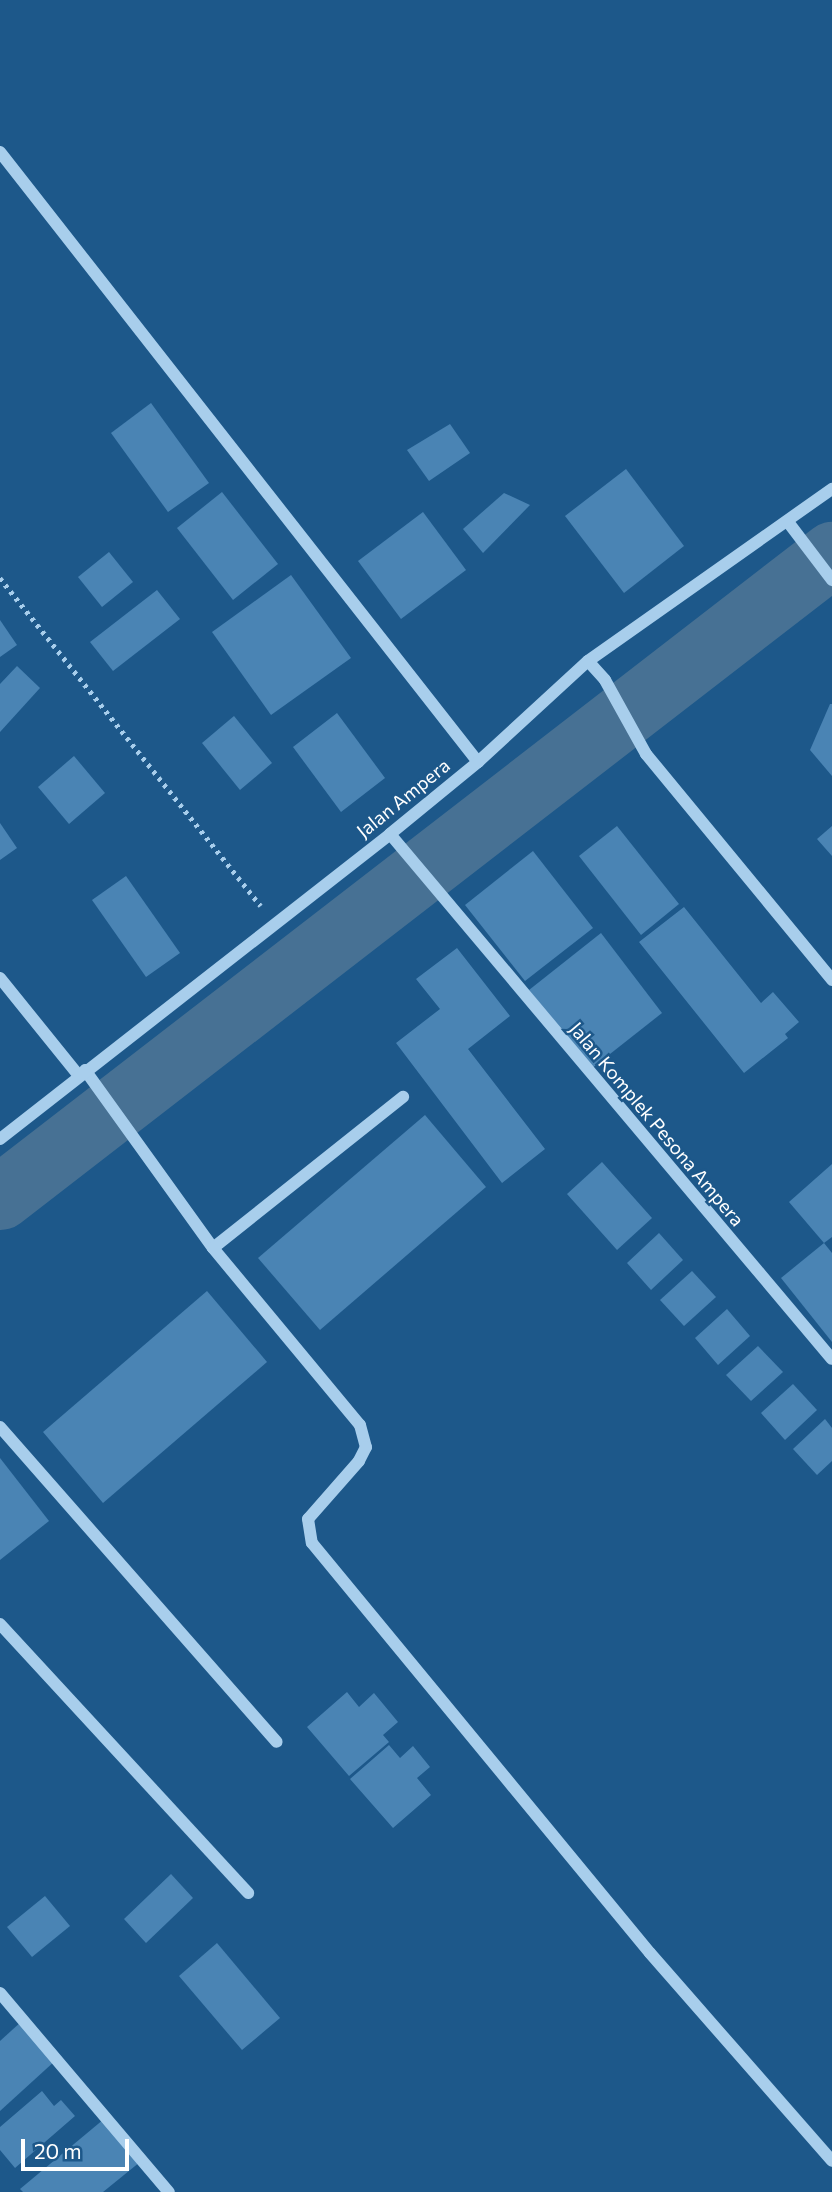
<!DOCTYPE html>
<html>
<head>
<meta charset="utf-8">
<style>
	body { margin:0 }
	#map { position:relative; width:832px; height:2192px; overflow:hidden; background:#1d588a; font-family:Commissioner,sans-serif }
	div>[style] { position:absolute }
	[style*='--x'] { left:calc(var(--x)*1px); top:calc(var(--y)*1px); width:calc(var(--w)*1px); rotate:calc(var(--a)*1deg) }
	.river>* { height:65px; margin:-32.5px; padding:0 32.5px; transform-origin:32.5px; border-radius:32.5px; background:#477194 }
	.building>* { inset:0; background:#4a84b4 }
	.path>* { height:4.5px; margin-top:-2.25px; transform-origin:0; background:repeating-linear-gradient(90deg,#a8ceec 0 3.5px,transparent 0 8.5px) }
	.minor>* { height:12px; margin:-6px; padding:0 6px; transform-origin:6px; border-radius:6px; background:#a8ceec }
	span { translate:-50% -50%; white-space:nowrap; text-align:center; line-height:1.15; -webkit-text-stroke:5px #1d588a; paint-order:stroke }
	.street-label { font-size:19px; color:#fff }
	.scale { position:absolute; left:21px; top:2139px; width:108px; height:32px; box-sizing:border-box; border:4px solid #fff; border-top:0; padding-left:9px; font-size:21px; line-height:24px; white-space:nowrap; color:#fff; -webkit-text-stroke:5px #1d588a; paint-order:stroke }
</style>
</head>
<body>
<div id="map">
	<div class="river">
		<div style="--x:0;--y:1197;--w:1052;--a:-37.7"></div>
	</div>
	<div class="building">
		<div style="clip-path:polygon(151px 403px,209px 483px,168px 512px,111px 433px)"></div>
		<div style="clip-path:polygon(450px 424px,470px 453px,429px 481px,407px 450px)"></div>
		<div style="clip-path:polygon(626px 469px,684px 546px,624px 593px,565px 516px)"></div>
		<div style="clip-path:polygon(222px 492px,278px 564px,233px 600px,177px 528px)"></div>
		<div style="clip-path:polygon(504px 493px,530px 505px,483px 553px,463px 529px)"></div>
		<div style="clip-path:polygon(423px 512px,466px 570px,401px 619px,358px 561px)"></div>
		<div style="clip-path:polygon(109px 552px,133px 582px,102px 607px,78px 577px)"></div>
		<div style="clip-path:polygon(291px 575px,351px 658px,271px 715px,212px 632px)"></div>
		<div style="clip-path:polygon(157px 590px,180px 619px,113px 671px,90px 642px)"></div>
		<div style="clip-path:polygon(0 620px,17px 645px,0 657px)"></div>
		<div style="clip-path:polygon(17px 666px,40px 688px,0 732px,0 684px)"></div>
		<div style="clip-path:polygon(830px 704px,832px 704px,832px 776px,810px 750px)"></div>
		<div style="clip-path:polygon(337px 713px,385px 778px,341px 812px,293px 747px)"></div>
		<div style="clip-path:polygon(234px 716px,272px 763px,240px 790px,202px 743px)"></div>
		<div style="clip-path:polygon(74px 756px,105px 793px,69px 824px,38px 787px)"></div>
		<div style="clip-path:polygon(0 823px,17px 848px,0 860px)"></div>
		<div style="clip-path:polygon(617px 826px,679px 904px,641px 935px,579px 856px)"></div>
		<div style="clip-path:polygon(832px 826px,832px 856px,817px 839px)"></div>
		<div style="clip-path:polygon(533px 851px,593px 928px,525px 981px,465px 905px)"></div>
		<div style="clip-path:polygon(126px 876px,180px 953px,146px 977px,92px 900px)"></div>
		<div style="clip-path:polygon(684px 907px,761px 1003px,773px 992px,799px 1022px,785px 1034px,788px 1038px,744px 1073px,639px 942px)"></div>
		<div style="clip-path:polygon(601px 933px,662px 1013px,591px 1069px,529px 990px)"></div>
		<div style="clip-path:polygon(457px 948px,510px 1016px,468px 1049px,545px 1149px,502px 1183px,396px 1043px,440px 1009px,416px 979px)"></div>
		<div style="clip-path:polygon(425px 1115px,486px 1187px,320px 1330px,258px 1258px)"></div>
		<div style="clip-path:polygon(602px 1162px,652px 1218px,617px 1250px,567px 1194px)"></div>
		<div style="clip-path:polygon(832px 1164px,832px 1237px,824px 1243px,789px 1202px)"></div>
		<div style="clip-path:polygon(659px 1233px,683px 1260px,651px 1290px,627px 1263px)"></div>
		<div style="clip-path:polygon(824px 1243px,832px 1253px,832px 1342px,781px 1278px)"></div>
		<div style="clip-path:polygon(692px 1271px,716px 1297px,684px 1326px,660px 1300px)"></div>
		<div style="clip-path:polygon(207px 1291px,267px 1362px,103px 1503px,43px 1432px)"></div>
		<div style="clip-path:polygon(727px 1309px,750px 1336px,718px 1365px,695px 1338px)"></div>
		<div style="clip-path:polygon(758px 1346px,783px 1372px,751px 1401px,726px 1375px)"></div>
		<div style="clip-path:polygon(793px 1384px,817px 1410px,785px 1440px,761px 1413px)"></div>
		<div style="clip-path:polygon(825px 1419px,832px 1428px,832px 1461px,817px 1475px,793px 1449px)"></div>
		<div style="clip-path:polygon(0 1458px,49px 1521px,0 1560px)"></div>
		<div style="clip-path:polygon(347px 1692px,359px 1707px,374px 1693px,398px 1722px,383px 1735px,389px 1742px,349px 1776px,307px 1727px)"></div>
		<div style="clip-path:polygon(389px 1745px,400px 1758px,413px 1746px,430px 1767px,417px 1778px,431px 1795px,393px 1828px,350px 1779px)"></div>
		<div style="clip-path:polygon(171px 1874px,193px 1898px,146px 1943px,124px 1919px)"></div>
		<div style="clip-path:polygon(45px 1896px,70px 1926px,32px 1957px,7px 1927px)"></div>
		<div style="clip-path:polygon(217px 1943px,280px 2018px,242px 2050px,179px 1976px)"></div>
		<div style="clip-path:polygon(22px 2021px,56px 2060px,0 2111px,0 2041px)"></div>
		<div style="clip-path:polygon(42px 2091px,54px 2106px,61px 2100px,75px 2116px,15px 2168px,0 2150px,0 2127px)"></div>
		<div style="clip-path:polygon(104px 2119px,140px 2162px,103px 2192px,23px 2192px,20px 2189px)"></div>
	</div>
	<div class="path">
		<div style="--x:0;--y:578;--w:419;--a:51.5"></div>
	</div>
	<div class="minor">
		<div style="--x:0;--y:152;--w:775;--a:51.92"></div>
		<div style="--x:788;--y:522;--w:73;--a:52.8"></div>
		<div style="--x:588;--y:661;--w:25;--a:48"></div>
		<div style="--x:605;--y:680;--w:85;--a:61"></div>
		<div style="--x:646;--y:754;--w:293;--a:50.5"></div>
		<div style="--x:390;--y:834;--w:686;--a:49.91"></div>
		<div style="--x:0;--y:978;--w:126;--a:51.1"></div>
		<div style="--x:85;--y:1070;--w:219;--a:54.3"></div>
		<div style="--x:213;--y:1248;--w:230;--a:50.3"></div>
		<div style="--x:360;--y:1425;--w:23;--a:75"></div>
		<div style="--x:366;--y:1447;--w:16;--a:117"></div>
		<div style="--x:359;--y:1461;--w:77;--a:131.3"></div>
		<div style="--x:308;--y:1519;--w:24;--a:81"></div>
		<div style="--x:312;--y:1543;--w:531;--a:50.5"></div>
		<div style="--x:650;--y:1953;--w:276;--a:48.8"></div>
		<div style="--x:0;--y:1139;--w:495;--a:-38"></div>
		<div style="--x:390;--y:834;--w:114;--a:-39.3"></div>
		<div style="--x:478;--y:762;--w:149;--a:-42.6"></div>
		<div style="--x:588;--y:661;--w:299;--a:-35.2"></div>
		<div style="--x:213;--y:1248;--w:243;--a:-38.5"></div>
		<div style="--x:0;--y:1427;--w:419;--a:48.7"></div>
		<div style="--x:0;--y:1624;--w:366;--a:47.3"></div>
		<div style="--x:0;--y:1993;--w:261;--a:49.7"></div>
	</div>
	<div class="street-label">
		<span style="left:403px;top:798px;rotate:-39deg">Jalan Ampera</span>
		<span style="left:657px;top:1124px;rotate:50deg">Jalan Komplek Pesona Ampera</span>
	</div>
	<div class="scale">20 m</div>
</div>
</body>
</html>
